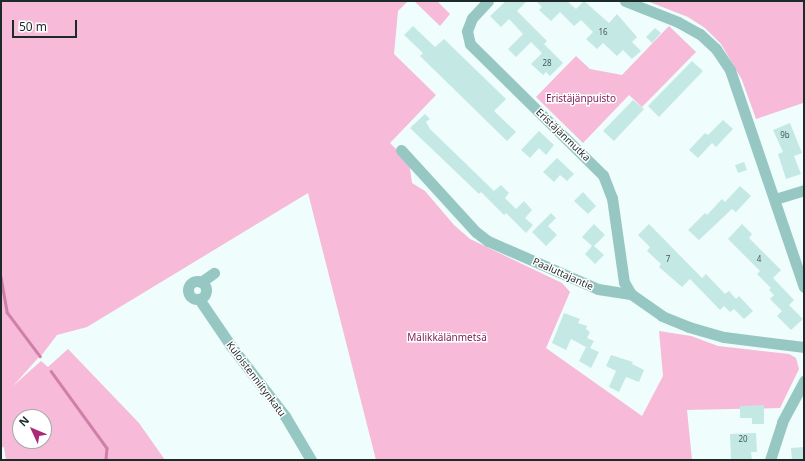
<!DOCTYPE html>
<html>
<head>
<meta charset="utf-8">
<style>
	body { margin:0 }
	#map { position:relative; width:805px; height:461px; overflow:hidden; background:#effdfc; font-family:"Noto Sans",sans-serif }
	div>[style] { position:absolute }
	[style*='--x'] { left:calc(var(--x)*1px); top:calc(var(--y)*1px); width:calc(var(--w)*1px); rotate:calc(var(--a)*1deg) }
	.green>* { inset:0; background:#f7bad8 }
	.stream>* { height:2.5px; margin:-1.25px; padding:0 1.25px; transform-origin:1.25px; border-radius:1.25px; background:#cf7fa9 }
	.building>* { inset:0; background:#c4e9e5 }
	.minor>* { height:11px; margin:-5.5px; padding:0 5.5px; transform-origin:5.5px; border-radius:5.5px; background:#97c7c2 }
	.minor>.ring { margin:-5.5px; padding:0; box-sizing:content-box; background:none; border:11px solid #97c7c2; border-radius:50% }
	span { translate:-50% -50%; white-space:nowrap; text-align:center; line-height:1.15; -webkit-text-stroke:3px #fff; paint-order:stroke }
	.number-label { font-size:8px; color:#465a58 }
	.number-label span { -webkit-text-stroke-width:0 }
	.park-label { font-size:10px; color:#80215a }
	.street-label { font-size:10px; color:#1c2a29 }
	.frame { position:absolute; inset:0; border:2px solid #1c2a29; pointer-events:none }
	.north { position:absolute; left:12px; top:409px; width:40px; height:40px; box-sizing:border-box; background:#fff; border:1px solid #a4aaa9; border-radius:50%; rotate:314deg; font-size:11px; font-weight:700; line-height:16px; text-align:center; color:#1c2a29 }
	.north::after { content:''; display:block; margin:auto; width:14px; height:18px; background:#aa2a78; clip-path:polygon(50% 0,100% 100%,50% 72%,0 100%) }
	.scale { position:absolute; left:12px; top:20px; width:65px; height:18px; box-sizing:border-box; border:2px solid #1c2a29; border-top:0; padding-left:5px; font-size:12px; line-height:14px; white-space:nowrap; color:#1c2a29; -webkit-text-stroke:3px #fff; paint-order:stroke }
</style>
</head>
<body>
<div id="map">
	<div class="green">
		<div style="clip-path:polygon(evenodd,1px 1px,408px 1px,398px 11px,394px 54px,436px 95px,390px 143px,409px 162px,412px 183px,425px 191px,454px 225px,470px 239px,562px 283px,570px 292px,546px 348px,642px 416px,663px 376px,659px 331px,691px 336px,718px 346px,789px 354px,796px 358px,799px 369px,780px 408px,687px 410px,692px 460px,376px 460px,308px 193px,87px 327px,57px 335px,41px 356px,16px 324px,39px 357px,13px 386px,41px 361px,48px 367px,68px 349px,139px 423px,165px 460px,6px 460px,4px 447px,1px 448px,1px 1px,20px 417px,44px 417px,44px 441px,20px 441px,20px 417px)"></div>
		<div style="clip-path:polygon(414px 1px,437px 1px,450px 14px,440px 26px)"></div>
		<div style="clip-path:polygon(647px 1px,804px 1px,804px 106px,803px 103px,756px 119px,742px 80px,721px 44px,705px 28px,688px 17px)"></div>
		<div style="clip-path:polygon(669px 26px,696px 52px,642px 107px,629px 95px,583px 143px,536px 97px,576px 56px,590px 69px,622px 75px)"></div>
	</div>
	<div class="stream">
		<div style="--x:1;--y:277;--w:36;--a:80"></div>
		<div style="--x:7;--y:312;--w:55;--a:53.1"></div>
		<div style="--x:51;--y:371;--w:95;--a:54"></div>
		<div style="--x:107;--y:448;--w:12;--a:95"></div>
	</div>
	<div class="building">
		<div style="clip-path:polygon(506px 1px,527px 1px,517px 11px,547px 41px,544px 44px,563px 63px,550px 76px,546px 72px,543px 75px,531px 64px,542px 53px,531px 42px,516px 57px,508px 49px,523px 34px,509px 19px,501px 27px,490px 16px)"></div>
		<div style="clip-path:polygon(536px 1px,567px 1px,576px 9px,584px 1px,609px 23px,617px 14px,637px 37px,632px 42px,641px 51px,632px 59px,623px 50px,617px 56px,603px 43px,597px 49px,586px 39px,593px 32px,581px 20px,574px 26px,560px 12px,551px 21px,539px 10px,542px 7px)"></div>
		<div style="clip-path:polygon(413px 26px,435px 47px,444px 39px,506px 99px,494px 111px,516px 132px,507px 141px,420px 56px,423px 53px,404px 35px)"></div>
		<div style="clip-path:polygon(655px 28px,661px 33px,652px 43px,646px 37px)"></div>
		<div style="clip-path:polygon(692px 61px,703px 71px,659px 117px,648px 106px)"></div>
		<div style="clip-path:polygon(633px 100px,644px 109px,614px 141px,603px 131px)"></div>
		<div style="clip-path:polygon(425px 114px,430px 119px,426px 122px,430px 129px,494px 191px,501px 185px,509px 193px,505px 198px,516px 209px,524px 201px,532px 210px,525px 218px,533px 225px,526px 233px,506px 213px,504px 215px,481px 192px,479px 194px,410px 128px)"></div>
		<div style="clip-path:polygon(723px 120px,733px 129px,716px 147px,712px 143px,698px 158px,689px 150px,705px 133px,708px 135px)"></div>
		<div style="clip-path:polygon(790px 123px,802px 153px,794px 156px,801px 174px,786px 179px,778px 154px,783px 152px,773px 130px)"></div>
		<div style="clip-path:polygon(539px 131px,554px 145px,546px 155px,539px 148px,530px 158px,521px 150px)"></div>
		<div style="clip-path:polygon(557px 158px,574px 174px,567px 181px,560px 175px,554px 182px,543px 172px)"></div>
		<div style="clip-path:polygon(744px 162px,747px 170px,738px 173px,735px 165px)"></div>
		<div style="clip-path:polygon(740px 186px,751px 196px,736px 212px,732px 209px,699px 240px,688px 230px,705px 213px,707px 215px,722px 199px,725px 202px)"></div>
		<div style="clip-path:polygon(583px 192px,596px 206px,588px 214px,574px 201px)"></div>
		<div style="clip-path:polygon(551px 213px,556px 218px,548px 226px,557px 235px,546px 246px,532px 232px)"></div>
		<div style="clip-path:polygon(594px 224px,605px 235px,594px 246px,604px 255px,595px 264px,585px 254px,592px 246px,582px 237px)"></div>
		<div style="clip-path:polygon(649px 224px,702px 278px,706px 274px,725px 294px,729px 291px,736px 299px,739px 296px,753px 311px,744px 319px,734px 309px,730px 312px,724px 306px,720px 310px,690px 279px,682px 287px,659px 267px,661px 264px,647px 251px,650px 247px,638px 235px)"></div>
		<div style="clip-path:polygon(742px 224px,752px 234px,749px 238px,781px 270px,773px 278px,794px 300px,789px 305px,803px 319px,791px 330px,777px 316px,782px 311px,770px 299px,774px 295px,769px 290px,771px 288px,757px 274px,760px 271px,728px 239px)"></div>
		<div style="clip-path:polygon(564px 313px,580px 319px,578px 323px,587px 326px,586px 329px,590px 332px,587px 338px,594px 341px,590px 348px,599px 352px,591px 368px,579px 361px,586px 347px,571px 339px,566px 350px,552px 343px)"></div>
		<div style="clip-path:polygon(611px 355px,633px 362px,632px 364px,644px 370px,639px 382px,626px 377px,619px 392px,609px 387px,616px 371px,606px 366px)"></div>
		<div style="clip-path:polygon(764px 405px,764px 424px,752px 424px,752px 418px,740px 418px,740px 406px)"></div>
		<div style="clip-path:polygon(756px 433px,757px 452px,751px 452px,752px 460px,731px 460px,730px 434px)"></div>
		<div style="clip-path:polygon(804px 447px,804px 460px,792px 460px,791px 448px)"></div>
	</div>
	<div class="minor">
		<div style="--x:488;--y:1;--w:23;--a:133"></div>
		<div style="--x:472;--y:18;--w:14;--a:111"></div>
		<div style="--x:467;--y:31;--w:13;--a:77"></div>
		<div style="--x:470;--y:44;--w:187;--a:44.6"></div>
		<div style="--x:603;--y:175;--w:25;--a:69"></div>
		<div style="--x:612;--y:198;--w:85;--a:81.9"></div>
		<div style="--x:624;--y:282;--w:14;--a:60"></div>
		<div style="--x:625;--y:1;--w:57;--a:21.6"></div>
		<div style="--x:678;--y:22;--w:25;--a:29"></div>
		<div style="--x:700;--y:34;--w:22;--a:43"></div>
		<div style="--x:716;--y:49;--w:25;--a:56"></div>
		<div style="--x:730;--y:70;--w:229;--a:71.2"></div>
		<div style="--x:401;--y:150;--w:111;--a:47.6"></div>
		<div style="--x:476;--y:232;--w:15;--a:37"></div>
		<div style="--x:488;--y:241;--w:120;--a:23.6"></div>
		<div style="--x:598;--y:289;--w:33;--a:9"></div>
		<div style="--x:631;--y:294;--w:38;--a:35"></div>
		<div style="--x:662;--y:316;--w:29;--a:22"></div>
		<div style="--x:689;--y:327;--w:36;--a:16"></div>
		<div style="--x:724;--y:337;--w:81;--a:7.1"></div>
		<div style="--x:775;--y:199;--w:30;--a:-17"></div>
		<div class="ring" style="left:188px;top:281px;width:7px;height:7px"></div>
		<div style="--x:201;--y:282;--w:16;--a:-35"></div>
		<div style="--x:199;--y:299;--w:57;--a:55.8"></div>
		<div style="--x:231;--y:346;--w:88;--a:52.4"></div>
		<div style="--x:285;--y:416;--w:51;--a:59.4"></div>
		<div style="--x:770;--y:460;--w:40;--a:-72"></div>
		<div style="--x:782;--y:422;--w:47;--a:-61.8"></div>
	</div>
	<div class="number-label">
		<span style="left:603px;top:32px">16</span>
		<span style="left:547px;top:63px">28</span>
		<span style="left:785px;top:135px">9b</span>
		<span style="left:668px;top:259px">7</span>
		<span style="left:759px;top:259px">4</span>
		<span style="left:743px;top:439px">20</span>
	</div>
	<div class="park-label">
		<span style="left:581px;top:99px">Eristäjänpuisto</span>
		<span style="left:447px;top:338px">Mälikkälänmetsä</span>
	</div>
	<div class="street-label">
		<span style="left:563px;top:135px;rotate:44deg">Eristäjänmutka</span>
		<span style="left:563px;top:274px;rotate:24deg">Paaluttajantie</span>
		<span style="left:256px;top:379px;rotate:53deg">Kuloistenniitynkatu</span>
	</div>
	<div class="frame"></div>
	<div class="north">N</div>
	<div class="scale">50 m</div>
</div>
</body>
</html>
